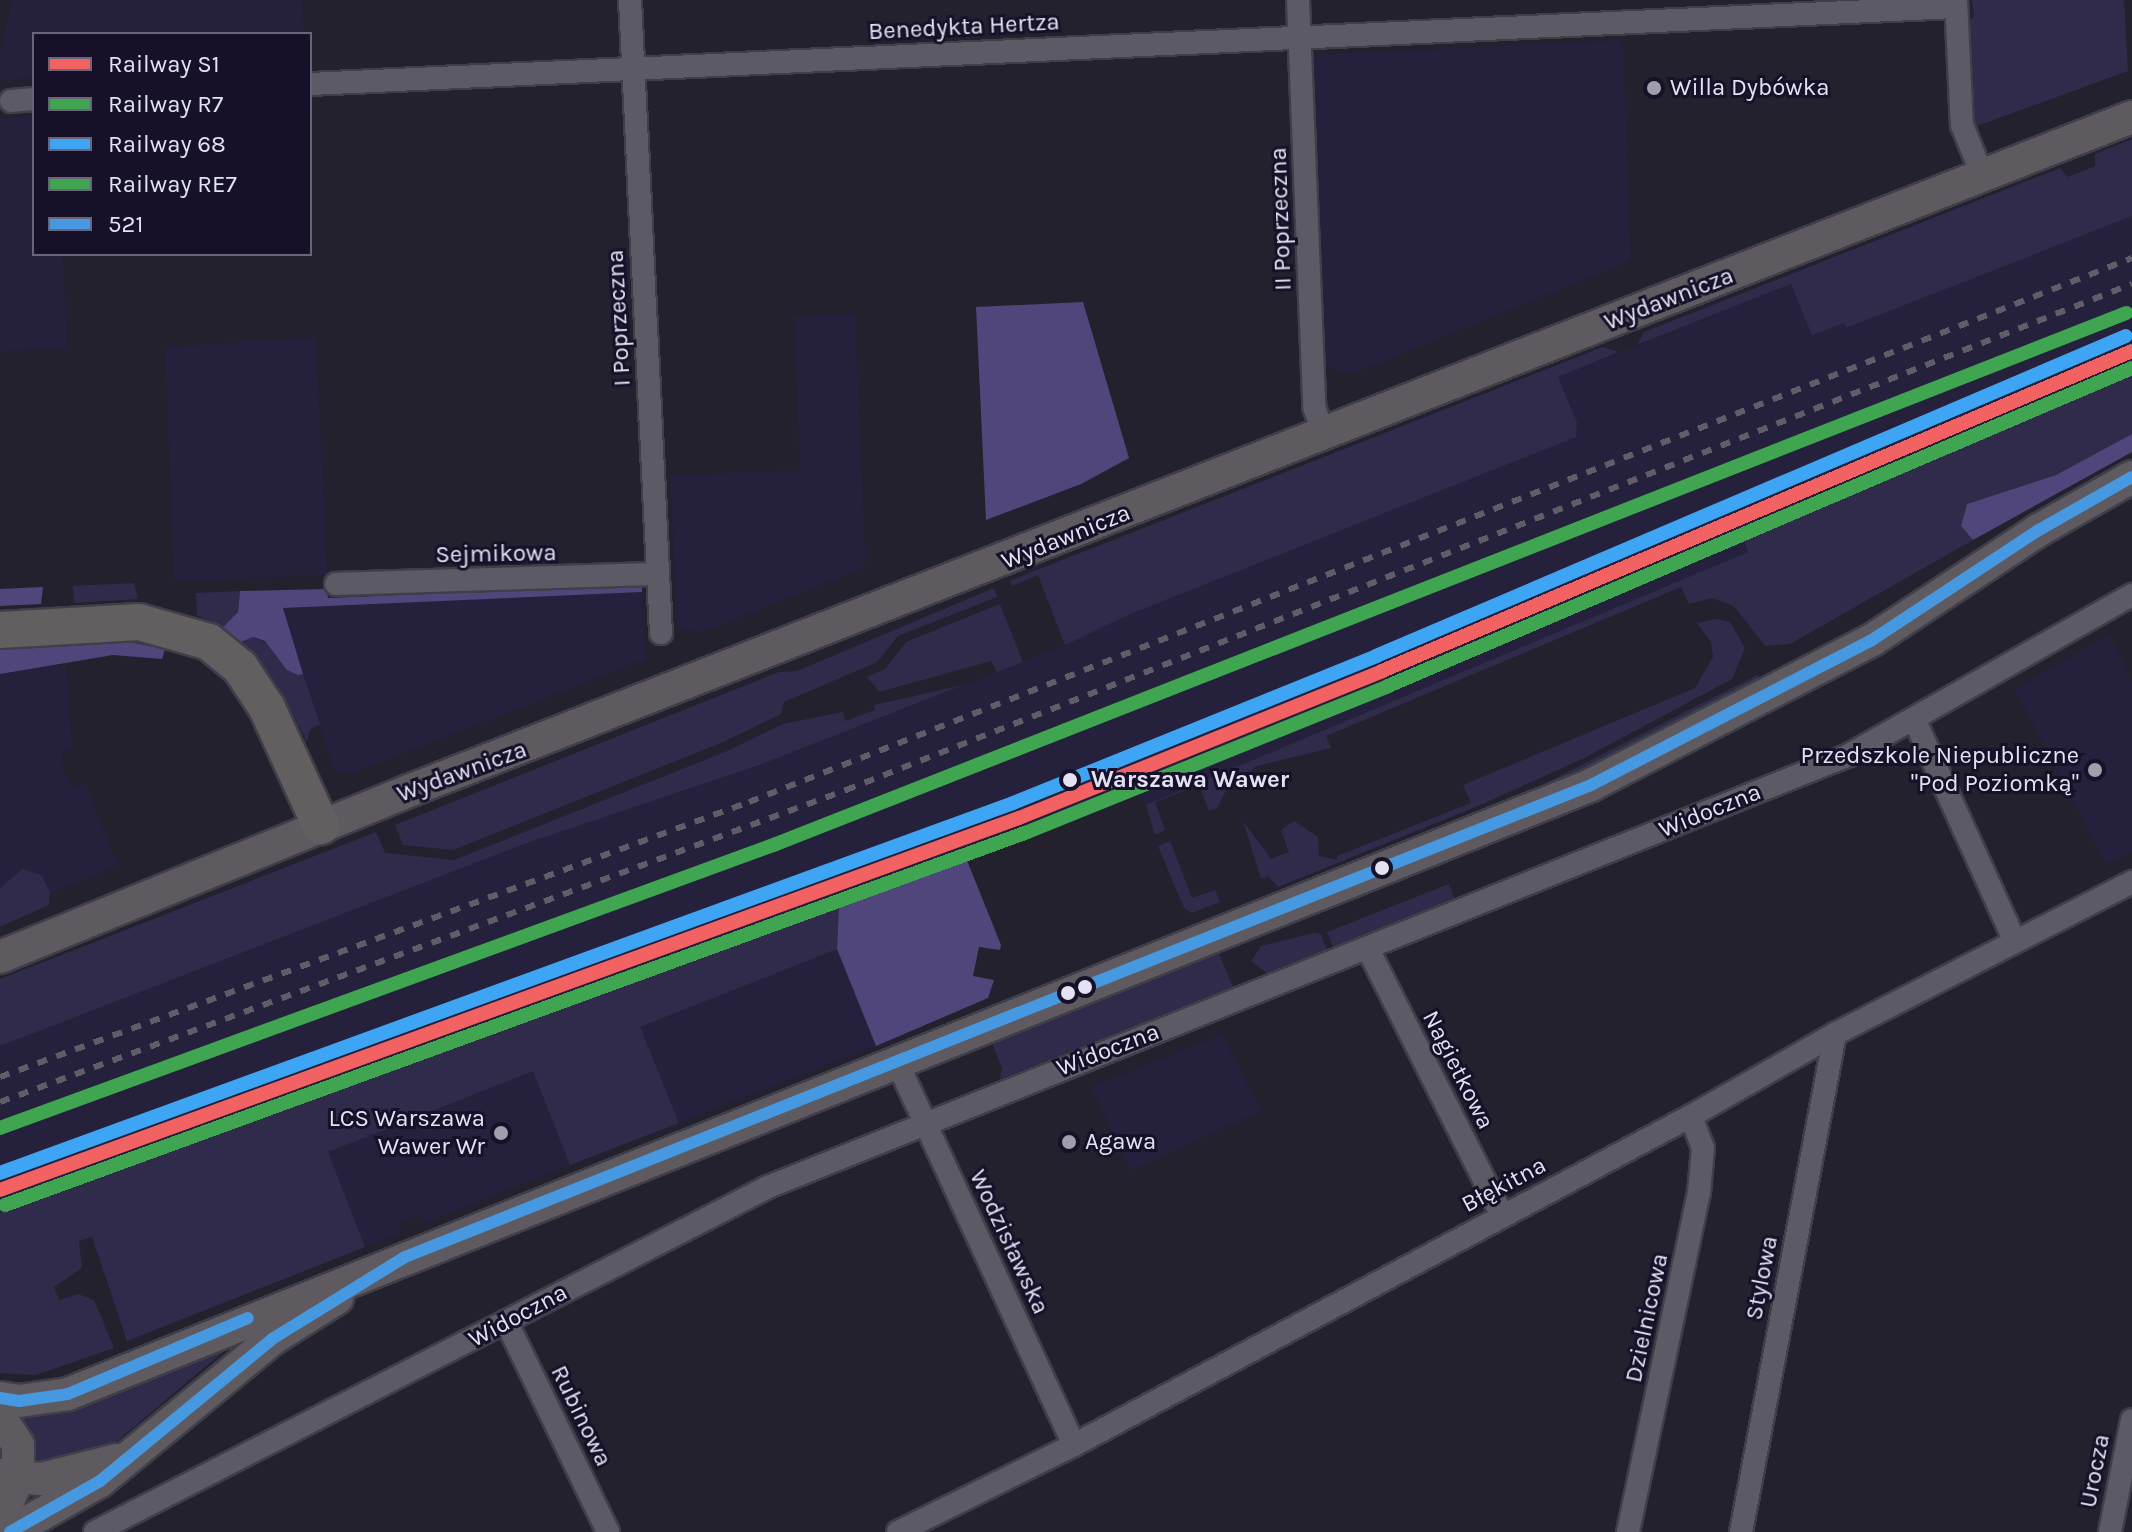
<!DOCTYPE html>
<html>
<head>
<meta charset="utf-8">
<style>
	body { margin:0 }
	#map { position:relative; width:2132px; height:1532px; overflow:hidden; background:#22212d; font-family:Karla,sans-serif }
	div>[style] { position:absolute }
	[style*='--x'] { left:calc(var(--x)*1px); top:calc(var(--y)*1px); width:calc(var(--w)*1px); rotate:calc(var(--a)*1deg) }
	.built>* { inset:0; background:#25203c }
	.green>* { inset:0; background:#312b4b }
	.forest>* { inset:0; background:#51467c }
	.roads { filter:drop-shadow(2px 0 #403e49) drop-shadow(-2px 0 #403e49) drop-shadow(0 2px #403e49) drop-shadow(0 -2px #403e49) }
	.street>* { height:22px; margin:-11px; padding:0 11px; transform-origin:11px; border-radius:11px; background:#5c5a65 }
	.secondary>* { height:32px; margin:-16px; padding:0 16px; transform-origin:16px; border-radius:16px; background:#5e5a60 }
	.primary>* { height:36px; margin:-18px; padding:0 18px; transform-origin:18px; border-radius:18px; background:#635e60 }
	.rail>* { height:6px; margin-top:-3px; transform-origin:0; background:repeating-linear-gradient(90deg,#5e5d68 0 10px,transparent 0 20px) }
	.bus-1>* { height:12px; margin:-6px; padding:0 6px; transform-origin:6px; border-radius:6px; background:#4699e1 }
	.rail-1>* { height:14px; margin:-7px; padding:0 7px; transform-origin:7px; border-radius:7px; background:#f26262 }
	.rail-2>* { height:14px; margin:-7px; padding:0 7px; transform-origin:7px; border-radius:7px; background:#40a550 }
	.rail-3>* { height:14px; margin:-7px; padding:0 7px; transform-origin:7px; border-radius:7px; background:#3ea5f4 }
	.rail-4>* { height:14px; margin:-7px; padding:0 7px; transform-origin:7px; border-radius:7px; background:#40a550 }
	.dots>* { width:22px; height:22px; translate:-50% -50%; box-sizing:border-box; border:4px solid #161129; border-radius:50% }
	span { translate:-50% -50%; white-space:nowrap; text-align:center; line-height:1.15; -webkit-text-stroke:6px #161129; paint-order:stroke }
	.street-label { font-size:24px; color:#e3e1f2 }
	.poi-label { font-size:24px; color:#e3e1f2 }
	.left { translate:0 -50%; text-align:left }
	.right { translate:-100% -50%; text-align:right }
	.stop-label { font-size:24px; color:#e3e1f2; font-weight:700 }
	.legend { position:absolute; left:32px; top:32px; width:280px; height:224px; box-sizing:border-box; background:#161129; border:2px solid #686479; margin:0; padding:10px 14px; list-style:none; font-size:24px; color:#e3e1f2 }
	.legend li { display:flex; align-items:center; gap:16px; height:40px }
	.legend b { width:40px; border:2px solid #686479 }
</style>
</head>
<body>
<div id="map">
	<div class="built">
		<div style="clip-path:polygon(12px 0,302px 0,304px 34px,34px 34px,34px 78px,0 80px,0 52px)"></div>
		<div style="clip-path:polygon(1623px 40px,1631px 261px,1350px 375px,1324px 364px,1311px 55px)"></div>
		<div style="clip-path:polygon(34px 116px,34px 254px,63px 254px,67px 348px,0 352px,0 118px)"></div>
		<div style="clip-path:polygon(2132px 216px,2132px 368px,1744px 538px,1748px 552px,1146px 807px,1137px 793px,1101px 808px,1097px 799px,1078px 807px,1074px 814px,966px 858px,516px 1022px,570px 1165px,425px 1223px,419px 1214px,400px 1222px,401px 1233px,365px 1247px,304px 1095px,0 1213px,0 1046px,524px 844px,762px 764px,1065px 645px,1558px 377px,1792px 284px,1812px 335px,1844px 323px,1846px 328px)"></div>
		<div style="clip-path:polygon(855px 314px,866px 567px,701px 633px,677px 628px,670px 475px,800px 470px,794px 317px)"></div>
		<div style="clip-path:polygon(316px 337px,327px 575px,174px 581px,165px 347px)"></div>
		<div style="clip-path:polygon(642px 592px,646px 659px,348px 775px,333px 769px,282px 608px)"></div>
		<div style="clip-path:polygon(2109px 634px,2132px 680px,2132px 851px,2106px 865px,2015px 689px)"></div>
		<div style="clip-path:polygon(66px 664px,72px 748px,62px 752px,64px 770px,71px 788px,85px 782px,118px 866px,0 914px,0 674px)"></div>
		<div style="clip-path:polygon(837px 949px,876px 1046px,679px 1123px,640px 1027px)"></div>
		<div style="clip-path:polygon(1222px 1034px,1261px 1111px,1131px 1171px,1091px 1087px)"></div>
	</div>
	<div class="green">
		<div style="clip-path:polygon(1972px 0,2124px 0,2128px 71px,1974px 127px,1967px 21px,1974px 17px)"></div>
		<div style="clip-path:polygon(2132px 139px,2132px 216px,1846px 328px,1844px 323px,1812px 335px,1791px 284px,1637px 345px,1644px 332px,2060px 168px,2068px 177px,2095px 166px,2095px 154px)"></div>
		<div style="clip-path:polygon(1603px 347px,1619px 352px,1558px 377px,1577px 423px,1576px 437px,1130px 614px,1065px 645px,1038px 575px,1012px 586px,1009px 581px)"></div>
		<div style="clip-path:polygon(2132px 368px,2132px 434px,2056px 475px,1967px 504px,1961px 526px,1973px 540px,1790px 644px,1765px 646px,1734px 606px,1712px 598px,1689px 604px,1681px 587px,1326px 736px,1331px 748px,1257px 766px,1228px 787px,1217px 808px,1209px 811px,1199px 785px,1155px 802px,1165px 830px,1155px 835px,1146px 805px,1748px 552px,1743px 538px)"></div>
		<div style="clip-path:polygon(134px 583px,138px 599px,74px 603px,73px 586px)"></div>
		<div style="clip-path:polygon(994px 588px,997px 597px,898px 636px,877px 662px,784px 702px,781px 714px,721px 743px,453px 850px,403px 845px,395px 825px,779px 672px,797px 671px)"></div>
		<div style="clip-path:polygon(240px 591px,238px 612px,222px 628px,197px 615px,196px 593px)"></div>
		<div style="clip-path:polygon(1000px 604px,1023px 662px,997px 672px,991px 661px,879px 692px,867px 677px,885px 669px,906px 642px)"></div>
		<div style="clip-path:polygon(1715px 619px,1730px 622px,1745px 648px,1732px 679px,1584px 758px,1478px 806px,1278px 887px,1268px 876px,1261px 879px,1243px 821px,1271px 859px,1289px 852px,1281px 830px,1294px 821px,1318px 837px,1319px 856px,1337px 860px,1337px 856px,1471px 803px,1463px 785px,1695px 688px,1713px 657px,1711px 642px,1697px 623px)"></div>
		<div style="clip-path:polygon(253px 637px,273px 646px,282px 662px,303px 674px,320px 724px,310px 730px,307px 742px,276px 683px,241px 642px)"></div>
		<div style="clip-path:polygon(1759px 674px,1757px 685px,1624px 754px,1513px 800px)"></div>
		<div style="clip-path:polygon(963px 685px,762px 764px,524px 844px,0 1046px,0 979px,376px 832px,385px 853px,454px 860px,725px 752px,783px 724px,843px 712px,845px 721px,875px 710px,874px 705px)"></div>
		<div style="clip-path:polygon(1170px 841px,1192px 898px,1215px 890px,1220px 902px,1192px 913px,1184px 908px,1158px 846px)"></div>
		<div style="clip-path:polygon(23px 869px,41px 875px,50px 892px,49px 905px,0 927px,0 888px)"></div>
		<div style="clip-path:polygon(1449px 884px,1455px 900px,1333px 947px,1327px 932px)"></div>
		<div style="clip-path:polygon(839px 904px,837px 949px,640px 1027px,679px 1123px,570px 1165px,533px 1071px,328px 1152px,365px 1247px,127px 1341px,92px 1237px,79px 1241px,82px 1268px,54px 1287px,59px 1300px,78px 1294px,94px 1300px,114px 1348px,36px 1375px,0 1373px,0 1213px,304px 1095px)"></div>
		<div style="clip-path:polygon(1313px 933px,1321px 934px,1327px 950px,1267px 973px,1251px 961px,1261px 946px)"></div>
		<div style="clip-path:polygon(1218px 951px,1233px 987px,1000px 1079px,1002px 1068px,991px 1041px)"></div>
		<div style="clip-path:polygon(250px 1329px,116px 1442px,83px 1459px,34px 1464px,33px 1437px,20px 1416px)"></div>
	</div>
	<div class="forest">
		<div style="clip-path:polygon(1083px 302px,1129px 458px,1081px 484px,986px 520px,976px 307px)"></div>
		<div style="clip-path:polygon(2132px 434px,2132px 452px,1973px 540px,1961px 526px,1967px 504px,2056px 475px)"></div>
		<div style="clip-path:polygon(642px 585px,642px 592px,283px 608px,303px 674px,298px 675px,287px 670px,265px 641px,253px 637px,241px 642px,222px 628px,238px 612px,240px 591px,327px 589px,328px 598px)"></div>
		<div style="clip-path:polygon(43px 587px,41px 604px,0 606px,0 589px)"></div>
		<div style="clip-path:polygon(120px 640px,165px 649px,162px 659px,113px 655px,0 674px,0 650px)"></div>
		<div style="clip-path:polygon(966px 858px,1001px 945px,1000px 950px,979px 947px,973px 976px,994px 980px,988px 998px,876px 1046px,837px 949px,839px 904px)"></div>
	</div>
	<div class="roads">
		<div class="street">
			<div style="--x:630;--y:0;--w:634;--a:87.2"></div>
			<div style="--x:1298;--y:0;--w:407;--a:87.7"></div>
			<div style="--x:1314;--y:407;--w:29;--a:70"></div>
			<div style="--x:1956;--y:0;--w:125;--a:87.3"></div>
			<div style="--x:1962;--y:125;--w:56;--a:68"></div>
			<div style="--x:310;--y:84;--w:1648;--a:-2.68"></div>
			<div style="--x:11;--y:101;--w:23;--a:-5"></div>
			<div style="--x:336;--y:584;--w:322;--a:-1.8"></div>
			<div style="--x:1915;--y:721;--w:242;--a:65.6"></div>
			<div style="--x:1368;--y:949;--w:298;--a:63.3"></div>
			<div style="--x:897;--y:1062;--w:422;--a:65.2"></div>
			<div style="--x:507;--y:1323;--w:232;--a:64.2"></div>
			<div style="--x:95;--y:1532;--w:756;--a:-27.14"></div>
			<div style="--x:768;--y:1187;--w:1164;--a:-21.78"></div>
			<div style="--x:1849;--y:755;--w:325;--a:-29.5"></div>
			<div style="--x:898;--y:1532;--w:196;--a:-26.3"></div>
			<div style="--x:1074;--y:1445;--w:699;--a:-28.07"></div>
			<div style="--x:1691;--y:1116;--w:166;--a:-29.7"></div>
			<div style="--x:1835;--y:1034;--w:334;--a:-27.1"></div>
			<div style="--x:1628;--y:1532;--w:346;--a:-78.2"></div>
			<div style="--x:1699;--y:1193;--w:45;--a:-84.9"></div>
			<div style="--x:1703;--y:1148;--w:34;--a:-111"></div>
			<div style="--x:1741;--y:1532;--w:507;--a:-79.31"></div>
			<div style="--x:2110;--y:1532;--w:114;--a:-78.9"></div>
		</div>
		<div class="secondary">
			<div style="--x:0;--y:957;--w:438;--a:-22.1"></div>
			<div style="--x:406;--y:792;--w:1853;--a:-21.36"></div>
			<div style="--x:0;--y:1398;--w:19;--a:9"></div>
			<div style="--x:19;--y:1401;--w:49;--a:-8.1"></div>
			<div style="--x:68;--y:1394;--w:1640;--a:-21.79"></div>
			<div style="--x:1591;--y:785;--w:316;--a:-27.3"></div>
			<div style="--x:1872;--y:640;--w:200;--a:-33.4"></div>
			<div style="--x:2039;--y:530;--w:107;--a:-29.7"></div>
			<div style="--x:0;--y:1417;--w:33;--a:57"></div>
			<div style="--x:18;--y:1445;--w:33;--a:90"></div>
			<div style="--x:18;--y:1478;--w:45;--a:113.7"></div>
			<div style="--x:0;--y:1475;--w:41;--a:5.6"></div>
			<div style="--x:41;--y:1479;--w:78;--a:-14"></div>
			<div style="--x:10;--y:1532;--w:103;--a:-29.5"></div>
			<div style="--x:100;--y:1481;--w:223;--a:-39.5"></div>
			<div style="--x:272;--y:1339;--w:77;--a:-32.2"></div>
		</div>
		<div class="primary">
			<div style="--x:0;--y:630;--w:139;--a:-3.3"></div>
			<div style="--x:139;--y:622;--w:73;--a:15.9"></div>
			<div style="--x:209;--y:642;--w:40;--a:39"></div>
			<div style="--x:240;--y:667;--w:49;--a:56.6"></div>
			<div style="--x:267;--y:708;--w:130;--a:65.4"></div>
		</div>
	</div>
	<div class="rail">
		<div style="--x:0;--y:1077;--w:798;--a:-20.16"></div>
		<div style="--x:749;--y:802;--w:1486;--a:-21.47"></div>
		<div style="--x:0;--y:1102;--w:902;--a:-20.24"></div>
		<div style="--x:846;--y:790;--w:1382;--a:-21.48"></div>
	</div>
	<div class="bus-1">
		<div style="--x:0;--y:1398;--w:19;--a:9"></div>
		<div style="--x:19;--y:1401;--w:49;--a:-8.1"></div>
		<div style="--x:68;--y:1394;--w:195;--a:-22.9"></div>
		<div style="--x:10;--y:1532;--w:103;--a:-29.5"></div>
		<div style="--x:100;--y:1481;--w:223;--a:-39.5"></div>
		<div style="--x:272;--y:1339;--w:156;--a:-31.7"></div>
		<div style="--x:405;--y:1257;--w:1276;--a:-21.7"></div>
		<div style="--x:1591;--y:785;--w:316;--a:-27.3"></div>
		<div style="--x:1872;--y:640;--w:200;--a:-33.4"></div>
		<div style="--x:2039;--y:530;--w:107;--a:-29.7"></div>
	</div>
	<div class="rail-1">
		<div style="--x:0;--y:1190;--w:1085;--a:-20.06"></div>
		<div style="--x:1019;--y:818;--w:392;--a:-22"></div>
		<div style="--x:1382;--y:671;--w:815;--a:-23.11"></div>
	</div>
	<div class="rail-2">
		<div style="--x:5;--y:1205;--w:1086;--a:-20.04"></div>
		<div style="--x:1025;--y:833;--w:392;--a:-22"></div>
		<div style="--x:1388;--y:686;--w:809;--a:-23.14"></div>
	</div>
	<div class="rail-3">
		<div style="--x:0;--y:1173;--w:1078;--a:-20.06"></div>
		<div style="--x:1013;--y:803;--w:392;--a:-22"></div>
		<div style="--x:1376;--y:656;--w:815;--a:-23.11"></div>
	</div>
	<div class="rail-4">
		<div style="--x:0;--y:1128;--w:826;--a:-20.1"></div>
		<div style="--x:776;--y:844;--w:1451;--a:-21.47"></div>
	</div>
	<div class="dots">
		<div style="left:1654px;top:88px;background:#9f9ead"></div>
		<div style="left:2095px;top:770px;background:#9f9ead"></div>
		<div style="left:1070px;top:780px;background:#e3e1f2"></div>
		<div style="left:1382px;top:868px;background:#e3e1f2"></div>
		<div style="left:1085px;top:987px;background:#e3e1f2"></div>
		<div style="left:1068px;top:993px;background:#e3e1f2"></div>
		<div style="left:501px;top:1133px;background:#9f9ead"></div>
		<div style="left:1069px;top:1142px;background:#9f9ead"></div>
	</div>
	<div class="street-label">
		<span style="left:964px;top:27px;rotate:-3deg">Benedykta Hertza</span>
		<span style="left:1281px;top:219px;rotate:-92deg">II Poprzeczna</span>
		<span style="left:1669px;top:299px;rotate:-21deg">Wydawnicza</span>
		<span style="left:619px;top:318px;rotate:-93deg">I Poprzeczna</span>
		<span style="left:1066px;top:537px;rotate:-22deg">Wydawnicza</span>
		<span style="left:496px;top:554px;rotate:-1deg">Sejmikowa</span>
		<span style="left:462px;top:772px;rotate:-20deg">Wydawnicza</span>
		<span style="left:1710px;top:811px;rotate:-22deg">Widoczna</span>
		<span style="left:1108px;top:1050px;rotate:-21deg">Widoczna</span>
		<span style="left:1458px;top:1070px;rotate:63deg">Nagietkowa</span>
		<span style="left:1504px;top:1185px;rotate:-28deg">Błękitna</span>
		<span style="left:1009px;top:1242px;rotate:65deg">Wodzisławska</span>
		<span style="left:1762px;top:1278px;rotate:-79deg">Stylowa</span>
		<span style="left:518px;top:1316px;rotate:-28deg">Widoczna</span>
		<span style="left:1647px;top:1318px;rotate:-78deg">Dzielnicowa</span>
		<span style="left:581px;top:1416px;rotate:64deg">Rubinowa</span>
		<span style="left:2095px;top:1471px;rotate:-79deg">Urocza</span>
	</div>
	<div class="poi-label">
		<span class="left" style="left:1670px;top:88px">Willa Dybówka</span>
		<span class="right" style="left:2079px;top:770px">Przedszkole Niepubliczne<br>"Pod Poziomką"</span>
		<span class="right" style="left:485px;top:1133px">LCS Warszawa<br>Wawer Wr</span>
		<span class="left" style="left:1085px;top:1142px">Agawa</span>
	</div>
	<div class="stop-label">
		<span class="left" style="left:1091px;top:780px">Warszawa Wawer</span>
	</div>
	<ul class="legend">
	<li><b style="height:10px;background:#f26262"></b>Railway S1</li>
	<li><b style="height:10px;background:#40a550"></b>Railway R7</li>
	<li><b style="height:10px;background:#3ea5f4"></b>Railway 68</li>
	<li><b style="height:10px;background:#40a550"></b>Railway RE7</li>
	<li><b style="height:10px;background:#4699e1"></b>521</li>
	</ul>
</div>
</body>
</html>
